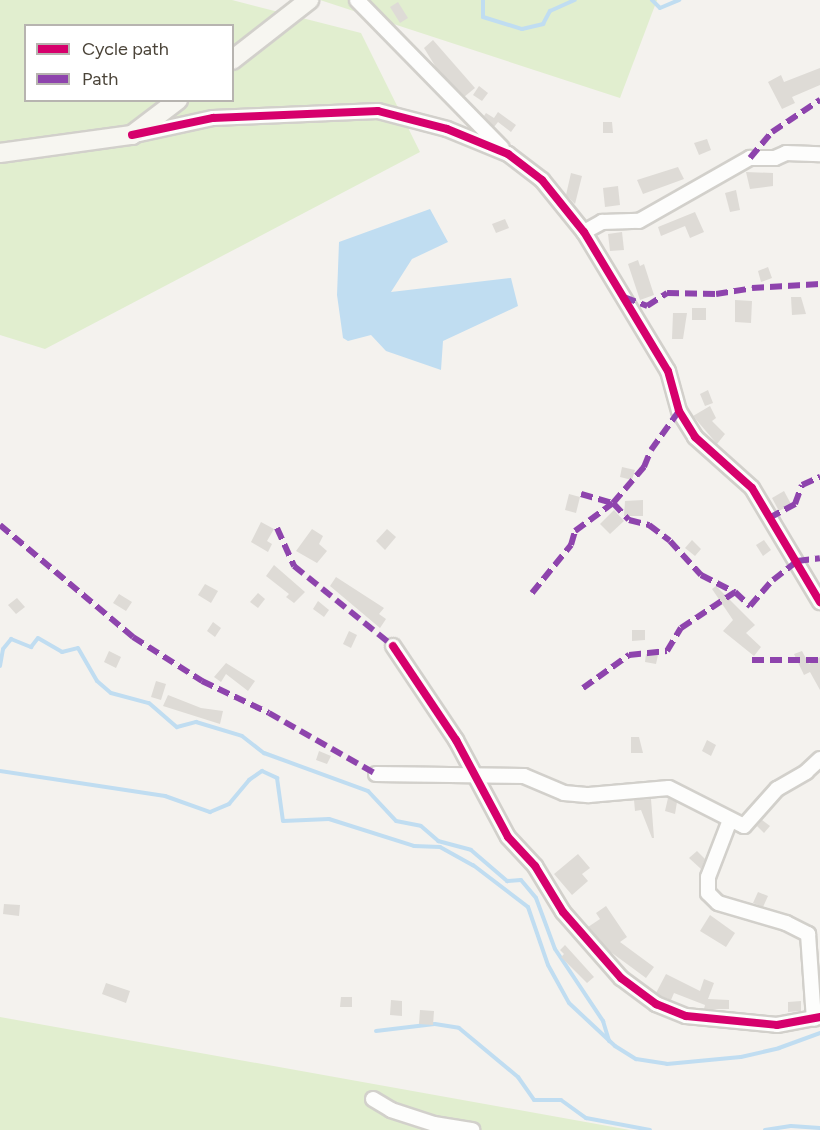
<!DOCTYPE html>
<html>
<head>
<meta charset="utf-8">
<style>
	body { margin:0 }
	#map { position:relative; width:820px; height:1130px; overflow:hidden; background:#f4f2ee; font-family:Figtree,sans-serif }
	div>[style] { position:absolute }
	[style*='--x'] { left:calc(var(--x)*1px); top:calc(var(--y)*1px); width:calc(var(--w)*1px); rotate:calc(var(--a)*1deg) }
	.green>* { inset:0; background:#e1eecf }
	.water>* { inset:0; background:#c0ddf1 }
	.stream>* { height:4px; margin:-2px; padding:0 2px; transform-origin:2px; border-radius:2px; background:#c0ddf1 }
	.building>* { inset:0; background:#dedbd6 }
	.roads { filter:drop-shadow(2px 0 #d2d0cb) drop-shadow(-2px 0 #d2d0cb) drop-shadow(0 2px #d2d0cb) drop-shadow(0 -2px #d2d0cb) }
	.street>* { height:14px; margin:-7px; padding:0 7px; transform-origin:7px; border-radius:7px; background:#fdfdfc }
	.secondary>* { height:18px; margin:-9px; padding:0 9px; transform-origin:9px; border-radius:9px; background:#f7f6f1 }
	.quiet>* { height:6px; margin-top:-3px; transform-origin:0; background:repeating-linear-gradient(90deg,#8e44ad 0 12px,transparent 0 18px) }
	.cycleway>* { height:8px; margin:-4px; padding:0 4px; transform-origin:4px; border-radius:4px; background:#d6006c }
	span { translate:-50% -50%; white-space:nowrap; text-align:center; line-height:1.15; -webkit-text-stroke:4.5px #fff; paint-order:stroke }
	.legend { position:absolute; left:24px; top:24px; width:210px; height:78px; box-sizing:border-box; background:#fff; border:2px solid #b7b4b0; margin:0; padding:8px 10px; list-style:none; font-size:18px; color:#4b4439 }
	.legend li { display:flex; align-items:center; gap:12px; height:30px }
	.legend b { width:30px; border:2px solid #b7b4b0 }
</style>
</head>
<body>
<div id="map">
	<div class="green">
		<div style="clip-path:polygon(evenodd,0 0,232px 0,361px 33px,420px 152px,45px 349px,0 335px,0 0,26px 26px,232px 26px,232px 100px,26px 100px,26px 26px)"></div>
		<div style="clip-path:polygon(320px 0,657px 0,620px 98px)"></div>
		<div style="clip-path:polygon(0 1017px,630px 1130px,0 1130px)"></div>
	</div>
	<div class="water">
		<div style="clip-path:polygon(430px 209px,448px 242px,412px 259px,391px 292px,511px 278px,518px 306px,443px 341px,441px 370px,386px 351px,371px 335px,348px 341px,343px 338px,337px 295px,339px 242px)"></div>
	</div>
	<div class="stream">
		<div style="--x:483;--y:0;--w:17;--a:90"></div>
		<div style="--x:483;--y:17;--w:41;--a:17.1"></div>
		<div style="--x:522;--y:29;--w:22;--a:-13"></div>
		<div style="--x:543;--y:24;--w:15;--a:-62"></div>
		<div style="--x:550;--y:11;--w:27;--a:-24"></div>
		<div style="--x:652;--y:0;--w:11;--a:45"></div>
		<div style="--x:660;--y:8;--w:21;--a:-23"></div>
		<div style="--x:0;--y:666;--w:17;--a:-80"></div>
		<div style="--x:3;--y:649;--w:13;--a:-51"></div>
		<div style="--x:11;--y:639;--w:22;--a:22"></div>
		<div style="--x:31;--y:647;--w:11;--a:-52"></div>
		<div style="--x:38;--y:638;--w:28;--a:30"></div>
		<div style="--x:62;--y:652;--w:16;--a:-14"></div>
		<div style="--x:78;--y:648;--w:38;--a:60"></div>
		<div style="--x:97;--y:681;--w:18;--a:41"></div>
		<div style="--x:111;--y:693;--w:39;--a:15"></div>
		<div style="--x:149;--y:703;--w:37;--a:41"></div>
		<div style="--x:177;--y:727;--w:20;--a:-15"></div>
		<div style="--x:196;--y:722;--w:48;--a:16.9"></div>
		<div style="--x:242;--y:736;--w:28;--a:38"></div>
		<div style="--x:264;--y:753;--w:111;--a:20.1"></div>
		<div style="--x:368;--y:791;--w:41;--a:47"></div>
		<div style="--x:396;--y:821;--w:25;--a:11"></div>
		<div style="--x:421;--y:826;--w:23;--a:41"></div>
		<div style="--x:438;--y:841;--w:34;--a:15"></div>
		<div style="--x:471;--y:850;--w:48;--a:40.7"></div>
		<div style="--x:507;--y:881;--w:14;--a:-4"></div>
		<div style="--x:521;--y:880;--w:23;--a:50"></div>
		<div style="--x:536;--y:898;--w:54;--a:69.6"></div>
		<div style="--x:555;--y:949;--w:87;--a:56.3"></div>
		<div style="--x:603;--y:1021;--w:21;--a:73"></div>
		<div style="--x:0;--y:771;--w:167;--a:8.6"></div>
		<div style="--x:165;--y:796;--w:48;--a:19.6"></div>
		<div style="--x:210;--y:812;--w:21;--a:-23"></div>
		<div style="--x:229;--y:804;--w:31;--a:-50"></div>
		<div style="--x:249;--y:780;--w:16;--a:-35"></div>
		<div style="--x:262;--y:771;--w:17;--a:25"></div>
		<div style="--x:277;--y:778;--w:43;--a:82.1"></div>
		<div style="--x:283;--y:821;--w:46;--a:-2.5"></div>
		<div style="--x:329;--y:819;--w:89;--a:17.6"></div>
		<div style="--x:414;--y:846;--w:26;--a:2"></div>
		<div style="--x:440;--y:847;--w:38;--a:29"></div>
		<div style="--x:473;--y:865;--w:69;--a:37.4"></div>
		<div style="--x:528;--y:907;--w:61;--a:71"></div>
		<div style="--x:548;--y:965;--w:43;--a:61.1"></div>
		<div style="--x:569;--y:1003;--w:63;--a:43.1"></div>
		<div style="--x:615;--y:1046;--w:25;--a:32"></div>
		<div style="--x:636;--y:1059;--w:31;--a:9"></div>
		<div style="--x:667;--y:1064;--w:74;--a:-5.4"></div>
		<div style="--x:741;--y:1057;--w:39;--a:-13"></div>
		<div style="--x:779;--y:1048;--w:44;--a:-20.1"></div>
		<div style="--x:376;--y:1031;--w:59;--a:-6.8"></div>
		<div style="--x:435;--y:1024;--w:24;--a:9"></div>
		<div style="--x:459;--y:1028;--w:77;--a:39.7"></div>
		<div style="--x:518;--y:1077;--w:28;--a:55"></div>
		<div style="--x:534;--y:1100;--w:27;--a:0"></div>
		<div style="--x:561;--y:1100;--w:31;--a:36"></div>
		<div style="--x:586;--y:1118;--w:65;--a:10.6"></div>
		<div style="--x:765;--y:1130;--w:26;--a:-9"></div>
		<div style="--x:791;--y:1126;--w:29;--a:4"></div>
	</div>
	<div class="building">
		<div style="clip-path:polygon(398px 2px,408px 18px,400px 23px,390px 7px)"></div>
		<div style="clip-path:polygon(433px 40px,475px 88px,464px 97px,437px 69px,424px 48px)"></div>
		<div style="clip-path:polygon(820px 68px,820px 85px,792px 97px,795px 103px,782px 109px,768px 82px,781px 75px,784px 82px)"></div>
		<div style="clip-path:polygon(479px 86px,488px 93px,482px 101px,473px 95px)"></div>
		<div style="clip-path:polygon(498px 112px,516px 125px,511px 132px,498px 122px,494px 127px,484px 116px,486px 113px,494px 118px)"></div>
		<div style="clip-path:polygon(603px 122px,612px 122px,613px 133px,603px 133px)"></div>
		<div style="clip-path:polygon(707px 139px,711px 150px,699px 155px,694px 143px)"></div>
		<div style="clip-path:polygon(678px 167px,684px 179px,643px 194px,637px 180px)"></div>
		<div style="clip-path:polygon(746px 172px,773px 173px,773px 186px,750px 189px)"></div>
		<div style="clip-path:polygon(571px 173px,582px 176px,575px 204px,566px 195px)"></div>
		<div style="clip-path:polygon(618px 186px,620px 205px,605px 207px,603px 188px)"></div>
		<div style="clip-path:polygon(736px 190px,740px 210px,730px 212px,725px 193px)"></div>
		<div style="clip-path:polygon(695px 212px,704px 232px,690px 238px,685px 226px,661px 236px,658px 227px)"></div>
		<div style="clip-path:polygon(505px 219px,509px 228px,496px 233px,492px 224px)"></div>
		<div style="clip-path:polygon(622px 232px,624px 250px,610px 251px,608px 234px)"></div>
		<div style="clip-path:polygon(638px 260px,640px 266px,644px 264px,654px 295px,640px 300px,628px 264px)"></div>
		<div style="clip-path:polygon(768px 267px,772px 278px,761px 282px,758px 271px)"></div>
		<div style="clip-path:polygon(791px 297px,801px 297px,806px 314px,792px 315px)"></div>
		<div style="clip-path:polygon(735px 300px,752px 301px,751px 323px,735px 322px)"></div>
		<div style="clip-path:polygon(692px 308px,706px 308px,706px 320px,692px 320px)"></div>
		<div style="clip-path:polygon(673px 313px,687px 313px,683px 339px,672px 339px)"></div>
		<div style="clip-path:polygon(708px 390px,713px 403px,705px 406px,700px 394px)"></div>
		<div style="clip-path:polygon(710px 406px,716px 418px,712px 421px,725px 434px,717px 444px,693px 416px)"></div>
		<div style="clip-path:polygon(622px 467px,635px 470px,632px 480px,620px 477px)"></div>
		<div style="clip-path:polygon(784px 491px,791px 504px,779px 511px,772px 498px)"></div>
		<div style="clip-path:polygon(569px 494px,580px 497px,576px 513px,565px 510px)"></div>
		<div style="clip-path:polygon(643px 500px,643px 516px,624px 516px,625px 501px)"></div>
		<div style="clip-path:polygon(614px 510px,624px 521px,610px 534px,600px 524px)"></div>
		<div style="clip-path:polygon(261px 522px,274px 529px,267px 541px,272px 544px,268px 552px,251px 542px)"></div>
		<div style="clip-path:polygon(312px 529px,323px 536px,319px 544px,327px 551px,317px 563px,296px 551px)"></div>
		<div style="clip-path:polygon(387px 529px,396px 537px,385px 550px,376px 541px)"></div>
		<div style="clip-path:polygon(692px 540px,701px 549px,695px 556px,685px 548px)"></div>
		<div style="clip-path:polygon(764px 540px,771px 550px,763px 556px,756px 545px)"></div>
		<div style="clip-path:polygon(274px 565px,305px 592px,294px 603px,286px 597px,289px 594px,266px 576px)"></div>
		<div style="clip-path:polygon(336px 577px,384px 608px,379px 614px,386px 619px,380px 628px,330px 586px)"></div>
		<div style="clip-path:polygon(205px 584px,218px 591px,211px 603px,198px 595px)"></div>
		<div style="clip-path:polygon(716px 586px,755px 625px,746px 633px,761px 647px,754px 656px,723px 631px,733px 620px,712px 589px)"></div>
		<div style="clip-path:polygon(258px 593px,265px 599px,258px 608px,250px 602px)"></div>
		<div style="clip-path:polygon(119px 594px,132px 602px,126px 611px,113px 603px)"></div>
		<div style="clip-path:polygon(17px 598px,25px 607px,16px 614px,8px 605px)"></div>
		<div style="clip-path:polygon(318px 601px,329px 610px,324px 617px,313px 609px)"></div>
		<div style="clip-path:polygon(213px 622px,221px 628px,215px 637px,207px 631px)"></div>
		<div style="clip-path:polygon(632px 630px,645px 630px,645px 640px,632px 641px)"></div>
		<div style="clip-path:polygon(349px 631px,357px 635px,351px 648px,343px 644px)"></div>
		<div style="clip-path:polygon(109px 651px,121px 657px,116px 668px,104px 662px)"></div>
		<div style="clip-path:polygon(802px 651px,809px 664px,820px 657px,820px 690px,810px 672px,804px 675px,794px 654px)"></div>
		<div style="clip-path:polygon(646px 654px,658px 655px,656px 664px,645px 662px)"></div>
		<div style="clip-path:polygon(226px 663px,255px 681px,248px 691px,226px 674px,221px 682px,214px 677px)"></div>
		<div style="clip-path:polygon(156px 681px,166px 684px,161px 700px,151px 697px)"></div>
		<div style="clip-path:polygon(168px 695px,201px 708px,223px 711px,220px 724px,163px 706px)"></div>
		<div style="clip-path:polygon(631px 737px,639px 737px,643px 753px,631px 753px)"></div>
		<div style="clip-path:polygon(707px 740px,716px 745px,711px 756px,702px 751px)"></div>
		<div style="clip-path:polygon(319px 751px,331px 756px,327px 764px,316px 760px)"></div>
		<div style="clip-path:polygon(668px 798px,677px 802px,675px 814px,665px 811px)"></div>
		<div style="clip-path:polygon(651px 799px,654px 838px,652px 838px,641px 810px,635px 811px,634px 800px)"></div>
		<div style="clip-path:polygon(762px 820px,770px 826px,764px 833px,757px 826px)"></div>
		<div style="clip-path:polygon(697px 851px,705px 859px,701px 869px,689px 858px)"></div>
		<div style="clip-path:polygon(578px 854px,590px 868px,582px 874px,588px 881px,572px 895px,554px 874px)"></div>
		<div style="clip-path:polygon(758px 892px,768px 896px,763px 907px,753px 903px)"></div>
		<div style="clip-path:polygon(4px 904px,20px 905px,19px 916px,3px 914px)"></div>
		<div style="clip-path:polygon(606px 906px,627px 937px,620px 942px,654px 967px,646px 978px,608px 950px,588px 927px,600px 919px,596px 913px)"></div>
		<div style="clip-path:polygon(710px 915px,735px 933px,726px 947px,700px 931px)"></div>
		<div style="clip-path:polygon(565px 945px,594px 977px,587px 983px,561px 957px,564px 954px,560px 950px)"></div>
		<div style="clip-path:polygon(666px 974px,700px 991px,704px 979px,714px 983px,708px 999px,729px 1000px,729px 1009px,704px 1009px,705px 1005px,674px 993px,671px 1000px,660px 996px,656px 993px)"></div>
		<div style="clip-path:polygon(106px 983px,130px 991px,126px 1003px,102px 994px)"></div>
		<div style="clip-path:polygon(341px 997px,352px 997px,352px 1007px,340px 1007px)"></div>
		<div style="clip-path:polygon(391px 1000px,402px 1001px,402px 1016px,390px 1015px)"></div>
		<div style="clip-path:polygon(801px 1001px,801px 1011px,788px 1012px,788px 1002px)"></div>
		<div style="clip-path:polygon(420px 1010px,434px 1011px,433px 1025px,419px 1024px)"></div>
	</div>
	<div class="roads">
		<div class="street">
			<div style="--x:357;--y:0;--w:207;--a:45.6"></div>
			<div style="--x:135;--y:135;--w:80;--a:-12.3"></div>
			<div style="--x:213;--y:118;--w:165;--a:-2.4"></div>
			<div style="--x:378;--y:111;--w:71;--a:14.6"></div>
			<div style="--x:447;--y:129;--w:66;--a:22.3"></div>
			<div style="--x:508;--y:154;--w:43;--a:37.4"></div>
			<div style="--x:542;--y:180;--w:67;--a:51.1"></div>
			<div style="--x:584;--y:232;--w:162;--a:58.9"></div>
			<div style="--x:668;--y:371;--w:41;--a:74.6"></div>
			<div style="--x:679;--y:411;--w:31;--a:58"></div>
			<div style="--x:695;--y:437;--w:76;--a:41.8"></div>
			<div style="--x:752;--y:488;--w:133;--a:59.2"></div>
			<div style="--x:584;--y:232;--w:21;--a:-29"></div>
			<div style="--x:602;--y:222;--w:37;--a:-2"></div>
			<div style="--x:639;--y:221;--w:128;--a:-29.6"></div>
			<div style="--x:750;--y:158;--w:25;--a:0"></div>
			<div style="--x:775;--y:158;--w:12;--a:-24"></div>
			<div style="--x:786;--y:153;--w:34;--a:2"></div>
			<div style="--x:393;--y:646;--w:113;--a:56.2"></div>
			<div style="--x:456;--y:740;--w:110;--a:61.8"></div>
			<div style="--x:508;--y:837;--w:40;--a:47"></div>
			<div style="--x:535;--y:866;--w:54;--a:58.7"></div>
			<div style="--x:563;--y:912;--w:88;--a:48.7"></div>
			<div style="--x:621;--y:978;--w:44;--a:36.6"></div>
			<div style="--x:656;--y:1004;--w:32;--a:22"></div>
			<div style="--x:686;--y:1016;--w:91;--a:5.6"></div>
			<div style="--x:777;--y:1025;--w:44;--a:-10.5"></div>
			<div style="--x:376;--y:774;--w:148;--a:0.8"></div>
			<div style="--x:524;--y:776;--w:43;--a:23"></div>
			<div style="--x:564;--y:793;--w:25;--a:5"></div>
			<div style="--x:589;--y:795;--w:80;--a:-5"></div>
			<div style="--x:669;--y:788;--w:84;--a:26.9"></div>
			<div style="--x:744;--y:826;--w:50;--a:-48.3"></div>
			<div style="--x:777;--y:789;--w:34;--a:-30"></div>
			<div style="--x:806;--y:772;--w:19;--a:-43"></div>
			<div style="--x:730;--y:820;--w:61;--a:111.1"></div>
			<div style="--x:708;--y:877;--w:16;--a:90"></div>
			<div style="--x:708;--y:893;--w:14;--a:45"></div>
			<div style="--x:718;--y:903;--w:71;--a:16.4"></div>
			<div style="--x:786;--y:923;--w:25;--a:27"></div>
			<div style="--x:808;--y:934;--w:85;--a:86"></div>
			<div style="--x:373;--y:1099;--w:21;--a:31"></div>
			<div style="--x:391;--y:1110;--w:45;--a:18"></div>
			<div style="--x:434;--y:1124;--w:39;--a:9"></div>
		</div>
		<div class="secondary">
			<div style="--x:232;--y:60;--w:98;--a:-37.9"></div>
			<div style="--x:0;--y:153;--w:133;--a:-7.8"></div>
			<div style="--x:132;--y:135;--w:58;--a:-37.3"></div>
		</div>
	</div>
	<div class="quiet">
		<div style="--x:750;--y:158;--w:34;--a:-50"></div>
		<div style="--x:772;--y:132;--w:58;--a:-33.7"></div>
		<div style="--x:624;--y:297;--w:25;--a:21"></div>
		<div style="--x:647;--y:306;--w:24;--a:-33"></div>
		<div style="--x:667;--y:293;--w:49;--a:1.2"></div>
		<div style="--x:716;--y:294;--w:36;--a:-9"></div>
		<div style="--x:752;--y:288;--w:68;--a:-3.4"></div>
		<div style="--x:581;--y:494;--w:33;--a:16"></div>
		<div style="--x:613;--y:503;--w:23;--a:47"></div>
		<div style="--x:629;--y:520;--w:21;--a:14"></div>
		<div style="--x:649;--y:525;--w:26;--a:37"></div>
		<div style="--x:670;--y:541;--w:46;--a:47.6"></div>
		<div style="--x:701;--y:575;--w:38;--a:27"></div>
		<div style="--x:769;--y:518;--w:30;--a:-28"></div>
		<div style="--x:795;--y:504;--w:20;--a:-70"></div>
		<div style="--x:802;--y:485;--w:20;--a:-24"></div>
		<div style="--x:0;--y:525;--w:174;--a:40.1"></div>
		<div style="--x:133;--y:637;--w:82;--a:32.5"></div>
		<div style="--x:202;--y:681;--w:74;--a:25.5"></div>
		<div style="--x:269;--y:713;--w:123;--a:29.7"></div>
		<div style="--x:277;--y:528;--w:42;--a:65.9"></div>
		<div style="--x:294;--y:566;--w:127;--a:38.9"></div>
		<div style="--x:532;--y:593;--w:62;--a:-50.9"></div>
		<div style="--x:571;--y:545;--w:15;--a:-74"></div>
		<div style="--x:575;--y:531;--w:47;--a:-36.4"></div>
		<div style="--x:613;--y:503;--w:48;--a:-49.3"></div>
		<div style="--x:644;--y:467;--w:18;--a:-68"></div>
		<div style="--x:651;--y:450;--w:48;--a:-54.3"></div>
		<div style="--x:752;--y:660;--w:68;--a:0"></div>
		<div style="--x:583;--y:688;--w:57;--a:-35.7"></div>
		<div style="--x:629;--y:655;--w:38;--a:-6"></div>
		<div style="--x:667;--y:651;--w:27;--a:-59"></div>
		<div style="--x:681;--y:628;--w:65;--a:-33.7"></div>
		<div style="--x:735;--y:592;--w:21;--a:43"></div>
		<div style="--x:750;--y:606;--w:35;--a:-49"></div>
		<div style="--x:773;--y:580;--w:31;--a:-38"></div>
		<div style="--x:797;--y:561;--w:23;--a:-7"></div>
	</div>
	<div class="cycleway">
		<div style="--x:132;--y:135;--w:83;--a:-11.9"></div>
		<div style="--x:213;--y:118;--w:165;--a:-2.4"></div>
		<div style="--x:378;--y:111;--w:71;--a:14.6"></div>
		<div style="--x:447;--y:129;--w:66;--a:22.3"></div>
		<div style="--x:508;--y:154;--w:43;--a:37.4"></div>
		<div style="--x:542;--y:180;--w:67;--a:51.1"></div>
		<div style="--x:584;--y:232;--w:162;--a:58.9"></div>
		<div style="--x:668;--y:371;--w:41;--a:74.6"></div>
		<div style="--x:679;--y:411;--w:31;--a:58"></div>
		<div style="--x:695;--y:437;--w:76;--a:41.8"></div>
		<div style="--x:752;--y:488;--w:133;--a:59.2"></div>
		<div style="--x:393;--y:646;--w:113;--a:56.2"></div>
		<div style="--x:456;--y:740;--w:110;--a:61.8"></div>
		<div style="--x:508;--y:837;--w:40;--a:47"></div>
		<div style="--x:535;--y:866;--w:54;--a:58.7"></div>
		<div style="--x:563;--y:912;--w:88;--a:48.7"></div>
		<div style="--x:621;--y:978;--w:44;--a:36.6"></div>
		<div style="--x:656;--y:1004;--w:32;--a:22"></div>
		<div style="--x:686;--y:1016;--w:91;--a:5.6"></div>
		<div style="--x:777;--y:1025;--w:44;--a:-10.5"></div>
	</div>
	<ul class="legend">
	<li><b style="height:8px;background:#d6006c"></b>Cycle path</li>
	<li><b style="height:8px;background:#8e44ad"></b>Path</li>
	</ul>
</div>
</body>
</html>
